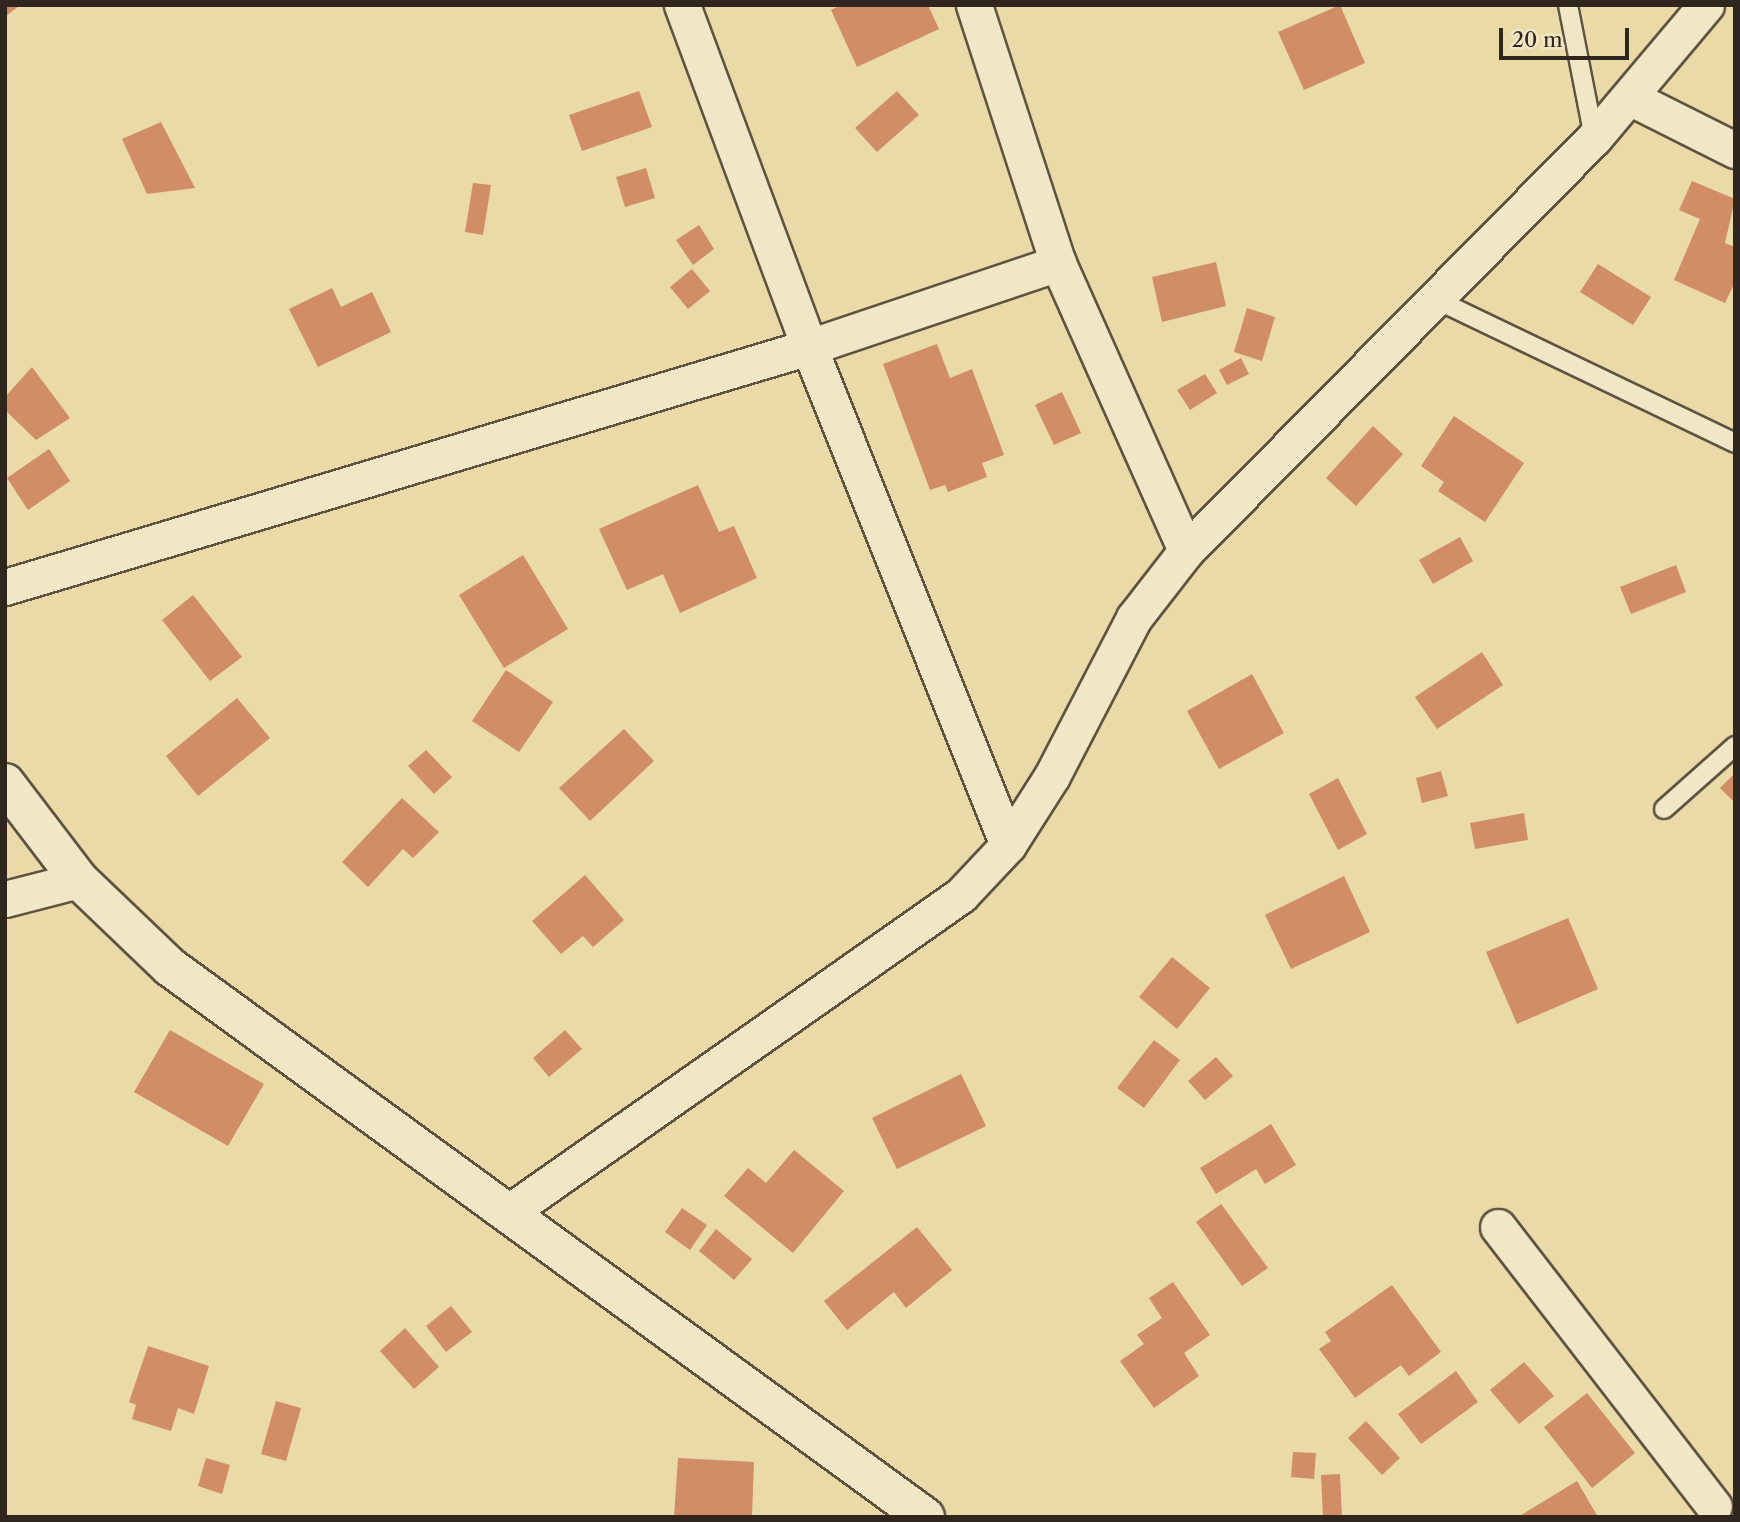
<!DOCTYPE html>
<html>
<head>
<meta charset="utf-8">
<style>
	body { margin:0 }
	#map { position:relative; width:1740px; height:1522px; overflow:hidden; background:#e9daa7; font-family:"Libre Caslon Text",serif }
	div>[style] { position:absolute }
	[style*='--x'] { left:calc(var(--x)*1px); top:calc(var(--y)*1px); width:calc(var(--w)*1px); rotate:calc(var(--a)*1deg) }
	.building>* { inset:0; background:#d18d66 }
	.roads { filter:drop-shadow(2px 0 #5f5340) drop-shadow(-2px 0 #5f5340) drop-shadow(0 2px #5f5340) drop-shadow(0 -2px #5f5340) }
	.lane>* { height:18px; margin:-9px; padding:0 9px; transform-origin:9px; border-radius:9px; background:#f1e7c6 }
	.street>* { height:35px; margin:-17.5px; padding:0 17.5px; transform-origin:17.5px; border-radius:17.5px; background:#f1e7c6 }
	.secondary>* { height:38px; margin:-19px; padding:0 19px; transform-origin:19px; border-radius:19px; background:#f1e7c6 }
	span { translate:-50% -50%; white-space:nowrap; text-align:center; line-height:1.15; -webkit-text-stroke:5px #f1e7c6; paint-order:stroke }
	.frame { position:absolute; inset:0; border:7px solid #31261d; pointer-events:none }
	.scale { position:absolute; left:1499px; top:28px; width:130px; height:32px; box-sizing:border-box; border:4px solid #31261d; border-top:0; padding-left:9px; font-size:21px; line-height:24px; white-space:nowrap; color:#31261d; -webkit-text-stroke:5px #f1e7c6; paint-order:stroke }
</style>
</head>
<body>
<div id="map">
	<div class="building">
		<div style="clip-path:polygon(5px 5px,20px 5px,5px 17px)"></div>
		<div style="clip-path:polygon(841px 5px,928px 5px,939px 29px,857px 67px,831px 10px)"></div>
		<div style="clip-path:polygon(1340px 5px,1365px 63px,1304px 90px,1278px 32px)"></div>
		<div style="clip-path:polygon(639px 91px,652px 127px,582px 151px,569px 115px)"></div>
		<div style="clip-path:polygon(897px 91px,919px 115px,877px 152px,855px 128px)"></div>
		<div style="clip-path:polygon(161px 122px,195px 188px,147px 194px,122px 139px)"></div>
		<div style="clip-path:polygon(646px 168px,655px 198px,625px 207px,616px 177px)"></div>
		<div style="clip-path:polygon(1692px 181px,1735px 199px,1725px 243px,1735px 247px,1735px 282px,1725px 303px,1674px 280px,1700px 219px,1679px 210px)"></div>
		<div style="clip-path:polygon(473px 183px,491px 185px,483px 235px,465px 232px)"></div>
		<div style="clip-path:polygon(699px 225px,714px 249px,693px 265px,676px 240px)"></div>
		<div style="clip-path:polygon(1216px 262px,1226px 306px,1162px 322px,1152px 277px)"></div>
		<div style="clip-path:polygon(1598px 264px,1651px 297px,1633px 325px,1580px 292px)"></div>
		<div style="clip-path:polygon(692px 269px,710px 291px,688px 309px,670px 287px)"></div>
		<div style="clip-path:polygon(332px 288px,341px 307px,372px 292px,391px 332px,318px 367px,289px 309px)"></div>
		<div style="clip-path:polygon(1247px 308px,1275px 317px,1262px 361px,1234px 352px)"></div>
		<div style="clip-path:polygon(937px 344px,950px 378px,972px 369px,1004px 455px,982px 463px,987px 477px,948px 492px,945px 485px,930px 490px,883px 364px)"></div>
		<div style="clip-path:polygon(1241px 358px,1249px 374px,1227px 385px,1219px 370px)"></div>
		<div style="clip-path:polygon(32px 367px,70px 418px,36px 440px,5px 410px,5px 397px)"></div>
		<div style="clip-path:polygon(1205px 374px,1217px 393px,1190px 410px,1177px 390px)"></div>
		<div style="clip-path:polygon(1062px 392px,1081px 433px,1054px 445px,1035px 405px)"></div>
		<div style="clip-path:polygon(1454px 416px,1524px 463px,1485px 522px,1438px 491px,1444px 482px,1421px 466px)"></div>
		<div style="clip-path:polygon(1373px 426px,1403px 454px,1356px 506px,1326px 478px)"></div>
		<div style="clip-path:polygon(49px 449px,70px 481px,28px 510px,7px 478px)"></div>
		<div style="clip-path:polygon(698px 485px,719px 532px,734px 526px,757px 578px,680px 613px,663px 574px,627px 590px,599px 529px)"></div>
		<div style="clip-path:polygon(1460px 537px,1473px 561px,1433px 584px,1419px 560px)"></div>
		<div style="clip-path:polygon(523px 555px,568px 629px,504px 668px,459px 595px)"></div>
		<div style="clip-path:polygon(1676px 565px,1686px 592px,1631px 614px,1620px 587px)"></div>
		<div style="clip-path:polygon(193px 595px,242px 657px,210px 681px,162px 620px)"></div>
		<div style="clip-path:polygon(1482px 652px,1503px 685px,1437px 729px,1415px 697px)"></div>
		<div style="clip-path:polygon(506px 670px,553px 702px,519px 752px,472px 721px)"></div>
		<div style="clip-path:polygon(1252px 674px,1284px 733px,1219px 769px,1187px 711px)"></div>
		<div style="clip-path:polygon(237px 698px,270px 738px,198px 796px,166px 756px)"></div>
		<div style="clip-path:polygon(624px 729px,654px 761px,590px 821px,559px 788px)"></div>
		<div style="clip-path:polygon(426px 750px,452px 777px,434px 794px,408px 766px)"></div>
		<div style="clip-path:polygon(1441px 771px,1448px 796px,1422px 803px,1416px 778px)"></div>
		<div style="clip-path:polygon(1735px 773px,1735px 803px,1720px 788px)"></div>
		<div style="clip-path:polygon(1338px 778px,1367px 834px,1338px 850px,1309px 794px)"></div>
		<div style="clip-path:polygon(402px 798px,439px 832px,413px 858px,403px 849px,368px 887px,342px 862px)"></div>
		<div style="clip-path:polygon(1524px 813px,1528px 840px,1475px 849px,1470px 823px)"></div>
		<div style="clip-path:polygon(585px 875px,624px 920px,593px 947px,583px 936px,561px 954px,532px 921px)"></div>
		<div style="clip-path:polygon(1344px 876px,1370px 932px,1291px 969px,1265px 915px)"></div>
		<div style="clip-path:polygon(1568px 918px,1598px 989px,1517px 1024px,1486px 952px)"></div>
		<div style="clip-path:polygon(1172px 957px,1210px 988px,1177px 1029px,1139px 997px)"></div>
		<div style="clip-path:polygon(170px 1030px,264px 1084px,228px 1146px,134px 1092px)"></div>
		<div style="clip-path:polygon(565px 1030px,582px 1049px,549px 1077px,533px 1058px)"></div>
		<div style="clip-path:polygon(1154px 1040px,1180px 1060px,1144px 1108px,1117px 1088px)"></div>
		<div style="clip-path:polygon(1216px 1057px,1233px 1076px,1205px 1100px,1188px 1081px)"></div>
		<div style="clip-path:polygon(961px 1074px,986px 1126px,897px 1169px,872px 1118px)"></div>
		<div style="clip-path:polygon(1271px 1124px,1296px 1165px,1265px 1184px,1256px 1169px,1216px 1194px,1200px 1168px)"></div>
		<div style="clip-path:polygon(794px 1150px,844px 1191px,793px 1253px,724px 1196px,748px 1168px,766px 1183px)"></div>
		<div style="clip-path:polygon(1221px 1204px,1268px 1268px,1242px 1286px,1196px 1222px)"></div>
		<div style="clip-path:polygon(682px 1208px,707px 1225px,690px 1250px,665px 1232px)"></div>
		<div style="clip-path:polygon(917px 1227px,952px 1270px,906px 1308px,894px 1292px,847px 1330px,824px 1301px)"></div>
		<div style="clip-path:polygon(716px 1229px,752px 1259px,734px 1280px,699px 1251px)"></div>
		<div style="clip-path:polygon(1173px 1282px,1210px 1335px,1184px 1353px,1199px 1376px,1154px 1408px,1120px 1361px,1144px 1344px,1137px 1335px,1162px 1318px,1149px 1298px)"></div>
		<div style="clip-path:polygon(1392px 1285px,1441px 1352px,1409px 1376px,1401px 1365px,1355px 1398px,1319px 1349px,1331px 1341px,1325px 1332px)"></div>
		<div style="clip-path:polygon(451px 1306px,472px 1332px,446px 1352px,426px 1326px)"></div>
		<div style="clip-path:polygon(405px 1328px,439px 1367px,414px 1389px,380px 1351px)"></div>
		<div style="clip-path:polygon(148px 1346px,209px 1366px,194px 1414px,178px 1408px,171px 1431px,132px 1419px,136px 1405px,129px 1402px)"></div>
		<div style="clip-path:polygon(1524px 1362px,1554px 1396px,1519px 1424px,1490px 1390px)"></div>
		<div style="clip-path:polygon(1456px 1371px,1478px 1402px,1421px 1444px,1398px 1414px)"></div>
		<div style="clip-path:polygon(1587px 1393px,1635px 1453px,1592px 1488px,1544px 1427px)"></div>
		<div style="clip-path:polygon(276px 1401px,301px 1408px,286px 1461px,261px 1454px)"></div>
		<div style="clip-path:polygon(1366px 1421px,1400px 1458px,1382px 1475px,1348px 1438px)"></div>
		<div style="clip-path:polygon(1293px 1452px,1316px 1453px,1314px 1479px,1291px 1477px)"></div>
		<div style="clip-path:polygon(206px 1458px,230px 1465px,222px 1494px,198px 1486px)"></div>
		<div style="clip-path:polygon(678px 1458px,754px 1462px,752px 1517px,674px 1517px)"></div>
		<div style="clip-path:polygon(1340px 1474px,1342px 1517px,1323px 1517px,1321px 1475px)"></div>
		<div style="clip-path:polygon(1577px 1481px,1598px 1517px,1523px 1517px,1521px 1515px)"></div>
	</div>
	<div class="roads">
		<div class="lane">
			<div style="--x:1568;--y:5;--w:136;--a:78.9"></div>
			<div style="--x:1435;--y:299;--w:333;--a:25.6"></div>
			<div style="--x:1664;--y:809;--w:95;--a:-41.6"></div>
		</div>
		<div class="street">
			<div style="--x:682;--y:5;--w:365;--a:69.6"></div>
			<div style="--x:809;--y:347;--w:536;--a:68.22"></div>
			<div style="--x:974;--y:5;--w:271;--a:72"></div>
			<div style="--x:1631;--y:98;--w:116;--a:26.6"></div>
			<div style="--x:5;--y:587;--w:839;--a:-16.62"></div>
			<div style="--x:809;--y:347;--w:263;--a:-18.6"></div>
			<div style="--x:1058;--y:263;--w:315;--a:66"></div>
			<div style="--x:5;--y:899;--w:76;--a:-14.4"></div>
			<div style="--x:509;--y:1212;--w:552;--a:-35.04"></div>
			<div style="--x:961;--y:895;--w:69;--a:-46.8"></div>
			<div style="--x:1008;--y:845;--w:82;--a:-57.5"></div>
			<div style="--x:1052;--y:776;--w:178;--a:-62.6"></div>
			<div style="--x:1134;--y:618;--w:85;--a:-52.2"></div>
			<div style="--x:1186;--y:551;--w:581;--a:-45.35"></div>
			<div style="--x:1594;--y:138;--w:174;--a:-49.9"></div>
			<div style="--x:1498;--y:1227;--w:353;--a:52.3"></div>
		</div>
		<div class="secondary">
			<div style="--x:5;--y:783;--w:122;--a:52.7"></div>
			<div style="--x:79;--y:880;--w:126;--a:43.7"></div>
			<div style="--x:170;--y:967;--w:934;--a:36.07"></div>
		</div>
	</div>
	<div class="frame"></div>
	<div class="scale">20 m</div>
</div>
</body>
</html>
